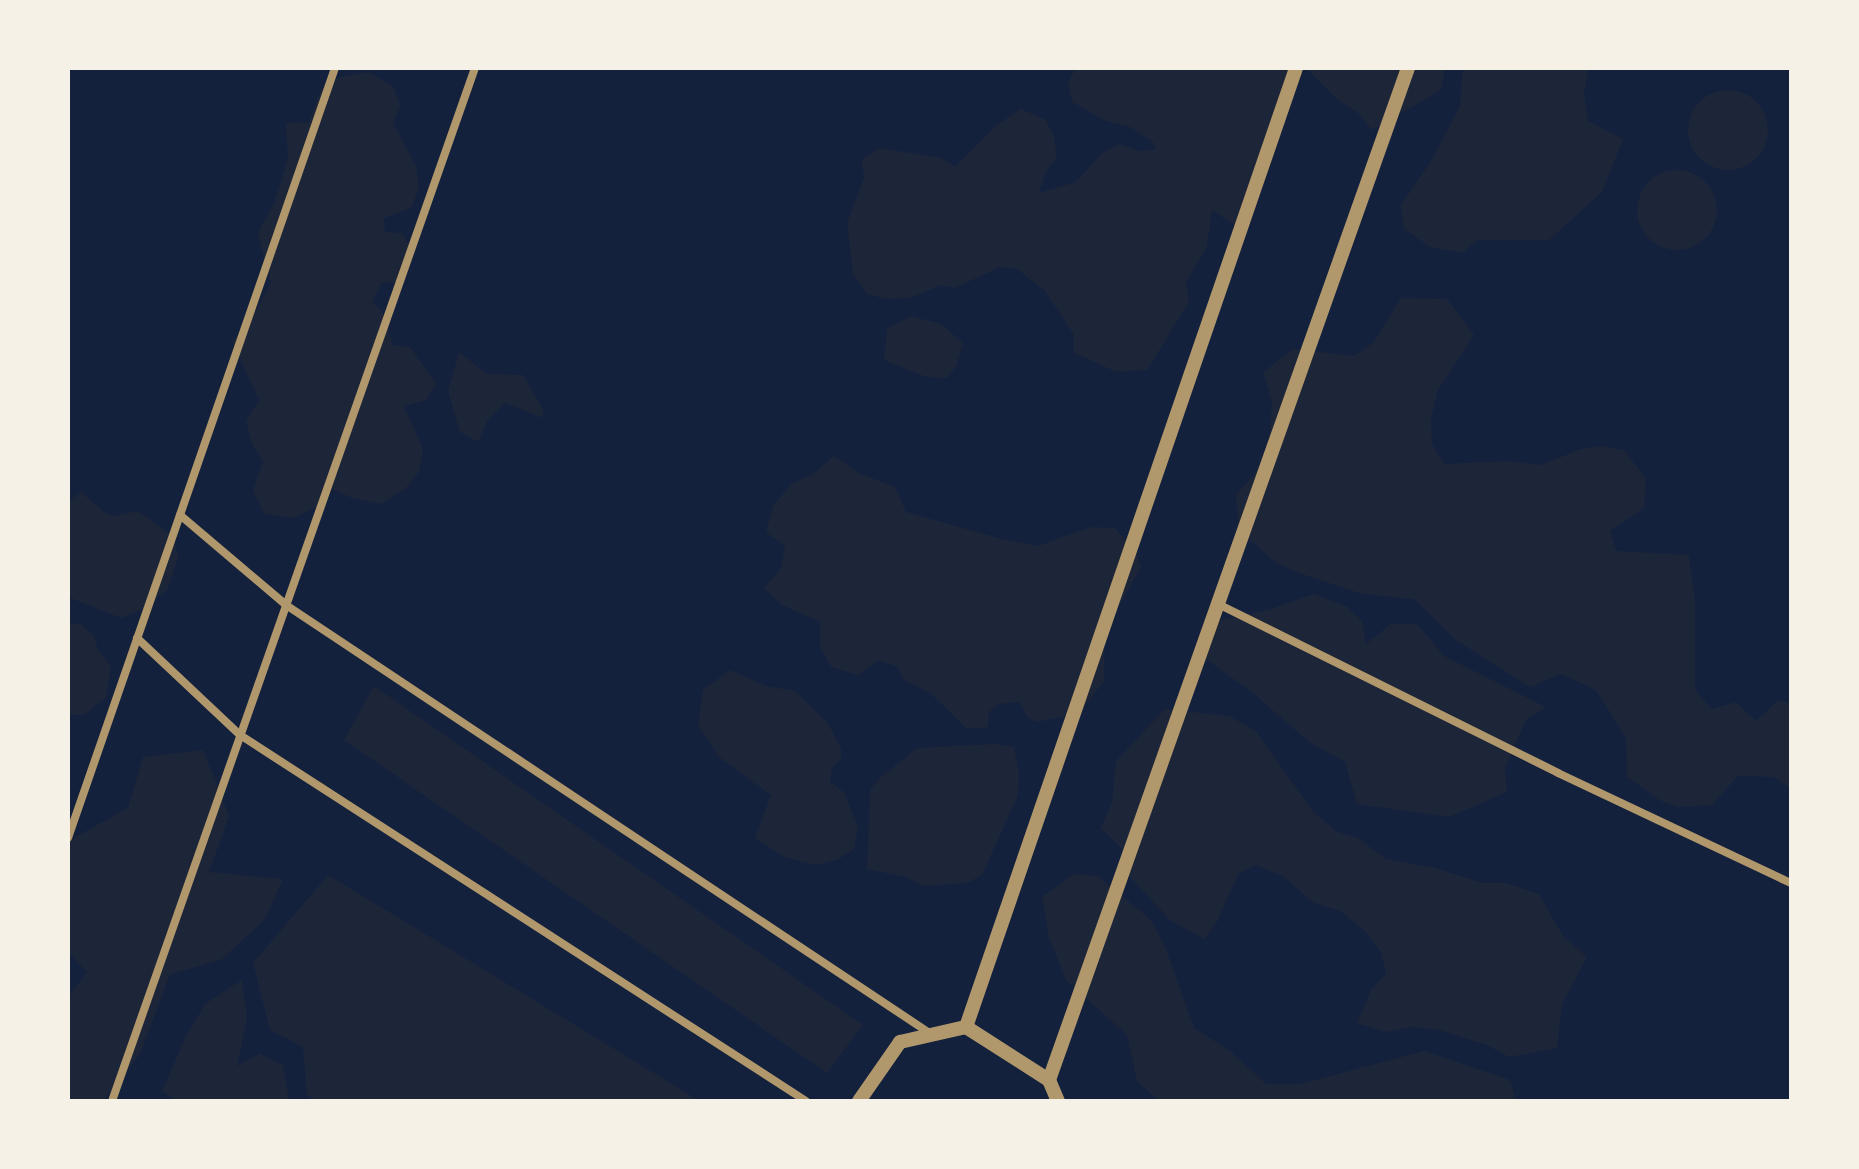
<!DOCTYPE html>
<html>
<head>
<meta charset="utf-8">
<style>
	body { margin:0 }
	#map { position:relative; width:1859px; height:1169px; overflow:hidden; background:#14213d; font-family:"Archivo Narrow",sans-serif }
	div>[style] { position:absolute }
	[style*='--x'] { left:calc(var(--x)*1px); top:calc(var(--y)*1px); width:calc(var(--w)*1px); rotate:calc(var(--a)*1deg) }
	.green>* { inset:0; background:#1d2539 }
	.round { border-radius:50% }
	.minor>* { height:8px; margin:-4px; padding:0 4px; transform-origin:4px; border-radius:4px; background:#b1986c }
	.tertiary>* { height:14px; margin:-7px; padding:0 7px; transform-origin:7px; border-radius:7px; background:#b1986c }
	span { translate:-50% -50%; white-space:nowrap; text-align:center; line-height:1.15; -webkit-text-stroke:8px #f6f1e7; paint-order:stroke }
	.frame { position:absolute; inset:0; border:70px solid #f6f1e7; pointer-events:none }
</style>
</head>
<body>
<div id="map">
	<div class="green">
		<div style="clip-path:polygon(1076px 68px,1292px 68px,1237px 227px,1212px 210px,1207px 247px,1186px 282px,1189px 302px,1147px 370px,1116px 372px,1073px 352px,1074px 335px,1061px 315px,1044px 290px,1017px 269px,1000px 267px,955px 288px,941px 285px,911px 298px,886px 299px,867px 294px,853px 274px,847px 223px,864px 178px,862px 159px,880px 148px,941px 158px,955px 167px,998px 124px,1021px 109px,1046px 120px,1054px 137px,1057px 157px,1046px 171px,1039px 193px,1076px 182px,1102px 153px,1120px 144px,1139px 151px,1155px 149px,1153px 142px,1130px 127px,1106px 121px,1072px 102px,1068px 82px)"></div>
		<div style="clip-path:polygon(1306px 68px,1445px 68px,1441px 90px,1372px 130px,1359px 114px,1337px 99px)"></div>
		<div style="clip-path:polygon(1466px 68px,1589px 68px,1584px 93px,1588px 121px,1623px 139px,1602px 192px,1549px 240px,1477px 240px,1463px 253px,1430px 247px,1404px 229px,1401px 205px,1433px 158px,1460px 106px,1462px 74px)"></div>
		<div style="clip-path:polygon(368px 72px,393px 86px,400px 106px,393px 123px,416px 166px,419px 189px,411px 208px,384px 218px,385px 232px,402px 233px,410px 248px,400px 283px,382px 282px,372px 302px,382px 311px,393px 345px,410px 347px,436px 384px,426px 400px,404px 406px,423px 449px,419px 472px,405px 489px,381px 504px,352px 498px,330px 488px,318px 506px,294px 518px,264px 514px,253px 491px,263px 462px,252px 443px,246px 421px,259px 400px,232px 341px,247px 325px,271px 284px,258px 233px,274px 203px,288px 159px,286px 123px,309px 122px,321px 89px,340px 77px)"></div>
		<div class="round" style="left:1688px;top:90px;width:80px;height:80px"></div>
		<div class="round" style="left:1637px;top:170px;width:80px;height:80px"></div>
		<div style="clip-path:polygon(1401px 298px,1447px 299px,1474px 335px,1438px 390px,1431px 418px,1432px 444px,1444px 464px,1507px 461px,1541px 465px,1581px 449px,1601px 446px,1624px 450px,1646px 479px,1644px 508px,1610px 531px,1616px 551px,1689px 555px,1695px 602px,1695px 690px,1712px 709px,1736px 702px,1756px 721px,1778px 700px,1791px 704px,1791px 789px,1774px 777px,1738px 776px,1712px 805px,1679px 807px,1661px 801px,1627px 777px,1626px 738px,1596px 690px,1561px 674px,1530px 687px,1457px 641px,1414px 599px,1362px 594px,1302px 574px,1278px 564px,1239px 531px,1236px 495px,1268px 458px,1272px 401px,1263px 372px,1294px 349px,1354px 356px,1373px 343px)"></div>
		<div style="clip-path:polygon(911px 316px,941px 324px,963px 343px,956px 367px,947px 378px,926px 377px,884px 360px,887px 328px)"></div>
		<div style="clip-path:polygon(459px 352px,487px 374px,523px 375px,543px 409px,543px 418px,505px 403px,487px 421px,479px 442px,460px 432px,448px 391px)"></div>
		<div style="clip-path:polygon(834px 456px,861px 474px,895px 487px,906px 512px,1002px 539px,1038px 546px,1091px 527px,1115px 528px,1136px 552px,1141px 567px,1105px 631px,1104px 681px,1079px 713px,1037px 722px,1027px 717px,1020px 702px,998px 704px,989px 712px,988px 727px,967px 729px,930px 693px,903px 679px,898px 667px,879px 660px,858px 675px,831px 667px,820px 647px,820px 622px,782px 605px,764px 588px,781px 568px,785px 546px,766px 532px,773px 506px,792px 483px,812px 475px)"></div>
		<div style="clip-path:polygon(81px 492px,104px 512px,114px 516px,138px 511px,174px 537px,178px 557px,168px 589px,147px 607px,121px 618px,68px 597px,68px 502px)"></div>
		<div style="clip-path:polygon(1314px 594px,1346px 606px,1362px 621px,1366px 644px,1391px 624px,1417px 624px,1444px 656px,1546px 707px,1526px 720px,1505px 768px,1507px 792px,1449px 817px,1357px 804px,1345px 762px,1309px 742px,1253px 693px,1199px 654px,1208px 623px,1268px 610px)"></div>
		<div style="clip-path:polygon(68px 623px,81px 624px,94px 636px,98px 650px,111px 667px,106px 698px,84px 715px,68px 715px)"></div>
		<div style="clip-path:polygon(730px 670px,766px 686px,795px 691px,827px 722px,841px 748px,841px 759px,832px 768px,830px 782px,844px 792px,858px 828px,854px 849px,839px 859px,816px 865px,784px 857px,755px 838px,771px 795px,719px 757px,698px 725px,703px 690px)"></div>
		<div style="clip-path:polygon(374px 686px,863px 1025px,827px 1073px,344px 740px)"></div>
		<div style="clip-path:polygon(1165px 709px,1229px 716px,1255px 730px,1314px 813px,1338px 832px,1358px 838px,1386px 859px,1435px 868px,1483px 883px,1506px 883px,1539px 894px,1563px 936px,1587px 957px,1562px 1005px,1557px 1048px,1509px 1057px,1487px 1045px,1439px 1030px,1413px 1027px,1385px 1032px,1357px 1023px,1371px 990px,1386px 974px,1381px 952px,1364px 930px,1340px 911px,1314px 903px,1283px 876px,1256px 865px,1238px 874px,1216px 924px,1204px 939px,1170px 920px,1127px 874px,1122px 849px,1101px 828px,1112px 802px,1116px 761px)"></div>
		<div style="clip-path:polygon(995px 744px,1014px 747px,1019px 773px,1018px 795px,982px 875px,967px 883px,924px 886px,905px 877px,867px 869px,870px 790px,881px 777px,917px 748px)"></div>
		<div style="clip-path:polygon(203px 750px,229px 816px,209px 872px,283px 879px,265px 919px,221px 960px,170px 974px,140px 1054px,103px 1101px,68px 1101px,68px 997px,87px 972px,68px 952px,68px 841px,128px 808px,143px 757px)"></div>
		<div style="clip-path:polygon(1074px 874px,1098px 876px,1151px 920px,1166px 949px,1194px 1028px,1230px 1051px,1266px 1084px,1300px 1084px,1424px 1051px,1510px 1080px,1516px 1101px,1159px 1101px,1137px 1081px,1127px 1035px,1066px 980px,1049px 937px,1042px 897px)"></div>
		<div style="clip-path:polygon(328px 875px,700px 1101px,314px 1101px,307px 1095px,303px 1047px,270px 1030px,253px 963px)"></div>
		<div style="clip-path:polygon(242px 980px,247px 1018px,237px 1066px,260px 1054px,283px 1065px,289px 1101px,176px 1101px,162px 1091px,186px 1036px,205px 1004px)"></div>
	</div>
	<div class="minor">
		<div style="--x:180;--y:515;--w:139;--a:40.3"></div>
		<div style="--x:286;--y:605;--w:775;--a:33.63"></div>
		<div style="--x:1218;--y:604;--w:380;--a:26.4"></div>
		<div style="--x:1558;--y:773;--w:258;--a:25.3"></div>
		<div style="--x:137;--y:638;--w:141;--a:43.3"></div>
		<div style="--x:240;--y:735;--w:674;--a:32.89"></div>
		<div style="--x:68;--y:838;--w:815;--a:-70.88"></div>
		<div style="--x:112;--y:1101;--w:1095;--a:-70.64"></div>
	</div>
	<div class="tertiary">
		<div style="--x:966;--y:1027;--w:1014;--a:-71.01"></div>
		<div style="--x:1049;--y:1080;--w:1074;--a:-70.47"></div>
		<div style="--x:859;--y:1101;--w:72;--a:-55.2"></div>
		<div style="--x:900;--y:1042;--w:68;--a:-12.8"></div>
		<div style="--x:966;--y:1027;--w:98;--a:32.6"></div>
		<div style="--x:1049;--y:1080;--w:23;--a:67"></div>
	</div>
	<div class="frame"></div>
</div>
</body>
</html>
